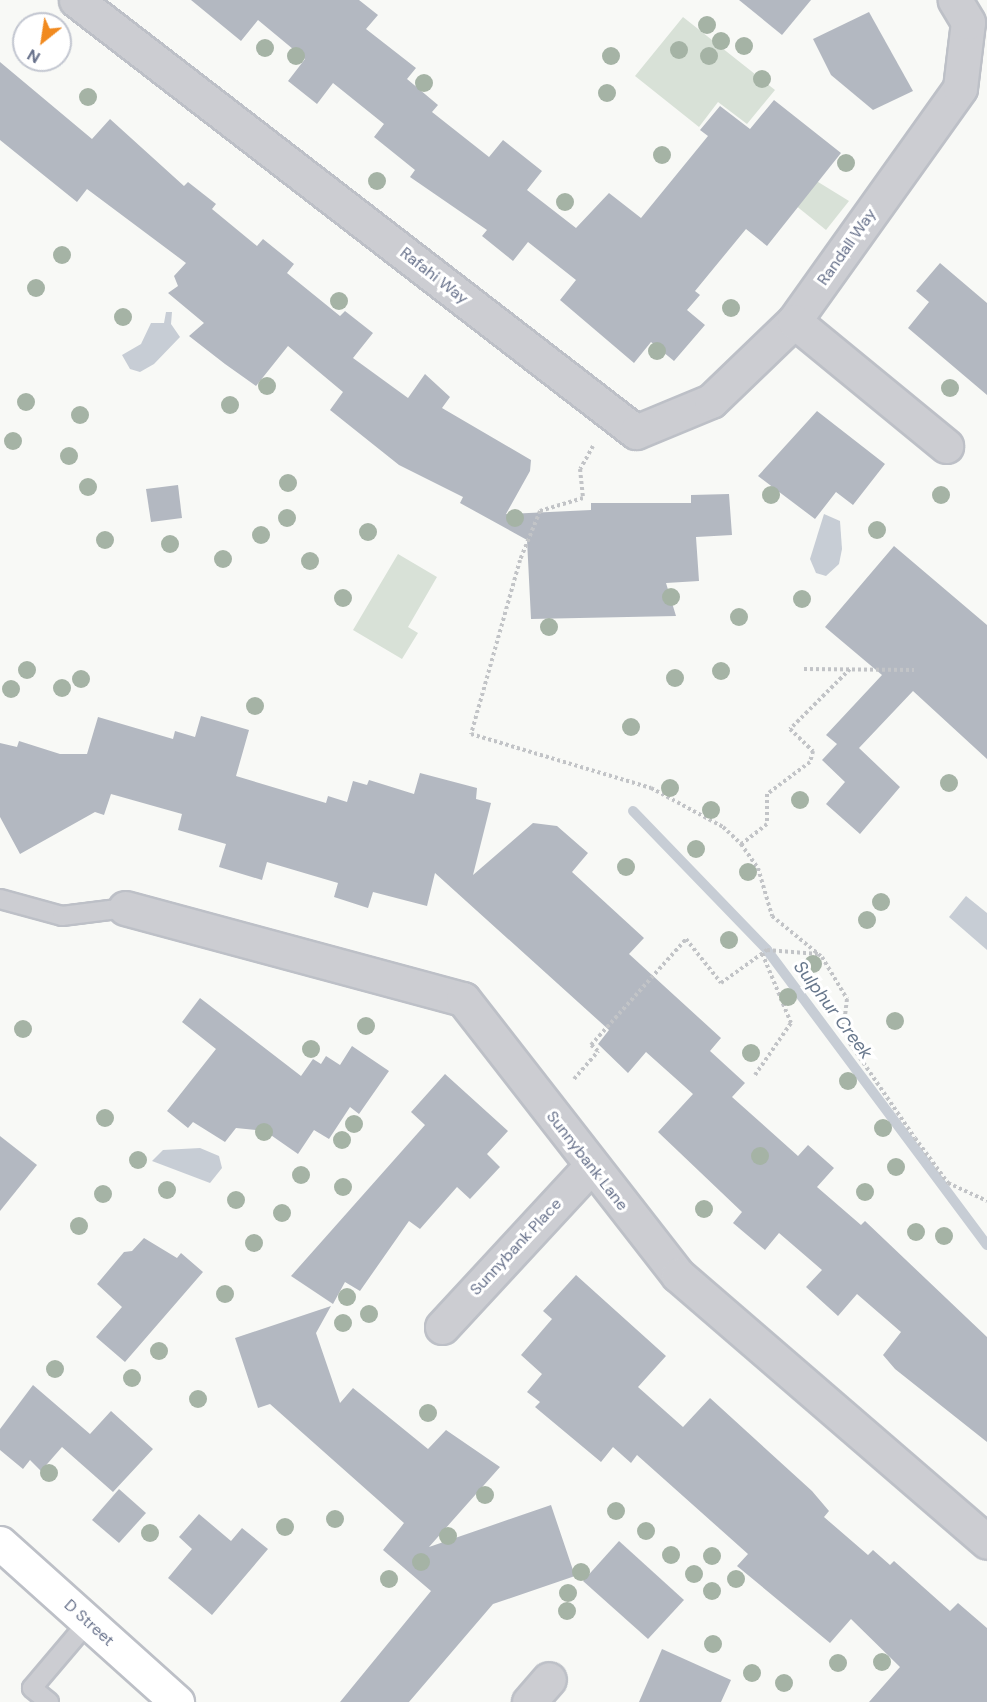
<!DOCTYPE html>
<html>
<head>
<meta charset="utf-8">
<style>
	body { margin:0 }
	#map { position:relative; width:987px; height:1702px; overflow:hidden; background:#f8f9f6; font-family:"DM Sans",sans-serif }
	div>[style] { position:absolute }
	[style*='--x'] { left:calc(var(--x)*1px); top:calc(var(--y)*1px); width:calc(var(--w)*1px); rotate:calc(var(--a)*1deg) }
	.green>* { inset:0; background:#d8e1d7 }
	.water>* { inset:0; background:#c7cdd5 }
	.stream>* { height:10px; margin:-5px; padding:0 5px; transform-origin:5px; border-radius:5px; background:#c7cdd5 }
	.building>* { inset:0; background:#b3b8c1 }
	.path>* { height:4px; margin-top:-2px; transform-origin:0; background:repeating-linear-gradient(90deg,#c2c4c7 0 3px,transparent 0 6px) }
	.roads { filter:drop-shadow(2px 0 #bdc0c7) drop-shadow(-2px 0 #bdc0c7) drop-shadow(0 2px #bdc0c7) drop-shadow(0 -2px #bdc0c7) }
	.service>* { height:18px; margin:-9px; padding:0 9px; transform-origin:9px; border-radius:9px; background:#cccdd2 }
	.minor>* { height:33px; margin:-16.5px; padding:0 16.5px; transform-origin:16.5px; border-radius:16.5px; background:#cccdd2 }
	.secondary>* { height:33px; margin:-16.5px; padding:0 16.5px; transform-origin:16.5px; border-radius:16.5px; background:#fff }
	.trees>* { width:18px; height:18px; margin:-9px; border-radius:50%; background:#a5b3a5 }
	span { translate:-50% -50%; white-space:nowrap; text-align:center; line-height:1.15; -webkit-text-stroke:6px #fff; paint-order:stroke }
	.street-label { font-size:16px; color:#66708a }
	.water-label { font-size:18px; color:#67778c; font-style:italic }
	.north { position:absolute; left:12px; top:12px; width:60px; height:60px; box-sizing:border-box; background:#fff; border:2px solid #c2c6d0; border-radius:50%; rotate:210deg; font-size:16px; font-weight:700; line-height:24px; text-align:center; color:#66708a }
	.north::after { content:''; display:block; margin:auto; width:21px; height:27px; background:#f18a1f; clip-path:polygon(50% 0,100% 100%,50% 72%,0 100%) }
</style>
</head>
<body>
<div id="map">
	<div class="green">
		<div style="clip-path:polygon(683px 17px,775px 90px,747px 124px,718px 102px,699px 127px,635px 76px)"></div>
		<div style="clip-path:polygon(797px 169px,849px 201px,826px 230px,779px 192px)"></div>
		<div style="clip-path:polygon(398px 554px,437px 577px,408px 627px,418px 633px,402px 659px,353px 630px)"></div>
	</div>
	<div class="water">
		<div style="clip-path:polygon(166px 312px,172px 312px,171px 324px,180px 337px,154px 364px,140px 372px,130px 369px,122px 355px,141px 344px,151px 323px,164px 323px)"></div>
		<div style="clip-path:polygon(824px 514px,840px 521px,842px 549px,839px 564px,826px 576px,816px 573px,810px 559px)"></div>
		<div style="clip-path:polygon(966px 896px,987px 913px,987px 950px,949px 917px)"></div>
		<div style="clip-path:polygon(200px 1148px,219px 1156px,222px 1168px,210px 1183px,152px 1161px,163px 1150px)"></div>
	</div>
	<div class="stream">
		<div style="--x:633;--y:811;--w:193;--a:46"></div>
		<div style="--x:767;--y:950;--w:368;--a:53.3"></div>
	</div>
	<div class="building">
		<div style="clip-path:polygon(191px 0,359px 0,378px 15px,366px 29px,416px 68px,407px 79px,438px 105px,432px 112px,489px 157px,503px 140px,542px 171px,527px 190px,576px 228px,609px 193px,641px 218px,708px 136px,700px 130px,720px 106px,750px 129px,774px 100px,841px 153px,767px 246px,746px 229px,695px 291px,700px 295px,687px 310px,705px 325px,674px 361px,651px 342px,634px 363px,560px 300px,576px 280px,528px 242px,513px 261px,482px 236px,487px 230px,410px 177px,415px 170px,374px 137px,384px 124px,333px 83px,317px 104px,288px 81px,305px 59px,258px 20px,241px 41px)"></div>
		<div style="clip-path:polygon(739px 0,811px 0,782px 35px)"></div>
		<div style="clip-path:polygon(869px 12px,913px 91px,873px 110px,831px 75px,813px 39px)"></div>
		<div style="clip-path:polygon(0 62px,92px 139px,110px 119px,184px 186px,188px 182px,216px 204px,212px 209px,257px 246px,263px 239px,294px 264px,287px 273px,340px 316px,345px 311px,373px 333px,353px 358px,408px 398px,425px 374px,450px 397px,442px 408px,531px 460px,530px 471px,506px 514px,591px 510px,591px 503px,691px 503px,691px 495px,729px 494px,732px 535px,696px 537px,699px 581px,666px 583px,676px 616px,531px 619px,527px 540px,460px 503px,463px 497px,399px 465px,330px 410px,343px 392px,288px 346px,256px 386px,225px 364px,189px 336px,204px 323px,168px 293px,178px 286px,174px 276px,186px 263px,87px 189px,77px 202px,0 140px)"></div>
		<div style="clip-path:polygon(940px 263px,987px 303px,987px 395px,908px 328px,929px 302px,916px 291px)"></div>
		<div style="clip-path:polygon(817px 411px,885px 464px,853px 505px,836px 492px,815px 519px,758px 476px)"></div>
		<div style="clip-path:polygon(178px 485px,182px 518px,151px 522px,146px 489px)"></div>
		<div style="clip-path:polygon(894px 546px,987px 625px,987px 759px,913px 691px,859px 748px,900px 787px,860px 834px,826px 804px,845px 782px,822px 760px,837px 744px,826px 735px,882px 675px,825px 627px)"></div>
		<div style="clip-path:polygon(201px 716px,249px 730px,236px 776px,326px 803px,328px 796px,347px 802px,353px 781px,367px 785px,369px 780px,414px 794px,420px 773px,477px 788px,476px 799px,491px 803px,473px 875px,533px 823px,557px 826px,588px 853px,572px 872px,644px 938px,629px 954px,721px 1038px,710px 1051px,745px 1083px,732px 1097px,798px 1156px,808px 1145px,834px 1168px,817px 1187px,861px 1225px,865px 1221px,987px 1337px,987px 1442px,895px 1369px,883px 1355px,901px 1332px,857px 1294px,838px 1316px,806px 1287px,822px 1270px,779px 1233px,765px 1250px,733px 1223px,742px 1212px,658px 1132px,693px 1094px,646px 1052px,628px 1073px,598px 1044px,609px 1030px,435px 873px,427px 906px,373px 892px,368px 908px,334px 897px,338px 883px,267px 862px,262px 880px,219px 867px,226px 844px,178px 830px,182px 814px,111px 794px,104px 815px,95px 812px,20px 854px,0 817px,0 743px,17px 747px,19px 741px,60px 754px,87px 754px,98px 717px,173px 739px,175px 731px,195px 737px)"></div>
		<div style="clip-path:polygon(200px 998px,301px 1076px,313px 1059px,321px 1064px,326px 1056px,340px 1065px,352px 1046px,389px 1071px,359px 1114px,350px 1107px,329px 1139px,314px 1130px,298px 1154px,265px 1131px,236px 1128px,225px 1142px,193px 1122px,188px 1128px,167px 1111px,216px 1049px,182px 1022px)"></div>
		<div style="clip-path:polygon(445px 1074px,508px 1131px,487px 1154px,500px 1167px,470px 1199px,457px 1187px,420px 1229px,409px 1221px,360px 1291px,345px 1282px,333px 1304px,291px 1276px,425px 1125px,411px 1112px)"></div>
		<div style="clip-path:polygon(0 1136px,37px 1165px,0 1211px)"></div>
		<div style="clip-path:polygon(144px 1238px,177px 1258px,181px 1253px,203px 1272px,125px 1362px,96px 1337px,122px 1307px,97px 1284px,124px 1252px,132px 1251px)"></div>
		<div style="clip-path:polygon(576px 1275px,666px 1356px,638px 1387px,683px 1427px,710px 1398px,812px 1491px,829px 1511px,824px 1517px,868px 1555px,873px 1550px,890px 1565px,894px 1561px,950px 1611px,958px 1603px,987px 1628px,987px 1702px,869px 1702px,900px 1667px,851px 1619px,830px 1643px,737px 1566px,748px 1554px,637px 1455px,631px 1463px,613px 1447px,601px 1462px,535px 1407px,540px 1402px,527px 1392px,542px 1374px,521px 1355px,552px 1319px,543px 1311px)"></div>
		<div style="clip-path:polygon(331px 1306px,316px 1333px,340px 1403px,353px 1388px,428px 1449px,446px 1430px,500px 1467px,429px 1547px,551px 1505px,575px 1576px,493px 1604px,409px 1702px,340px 1702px,431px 1591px,383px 1550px,404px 1523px,270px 1404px,258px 1408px,235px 1338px)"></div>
		<div style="clip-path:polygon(33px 1385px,90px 1434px,111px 1411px,153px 1449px,113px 1492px,62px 1447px,41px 1471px,30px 1460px,23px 1469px,0 1450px,0 1429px)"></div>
		<div style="clip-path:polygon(119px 1489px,146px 1513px,119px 1543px,92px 1520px)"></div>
		<div style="clip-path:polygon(199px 1514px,231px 1541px,242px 1528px,268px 1549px,212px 1615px,168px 1578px,192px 1549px,179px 1537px)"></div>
		<div style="clip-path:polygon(619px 1541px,684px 1600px,648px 1639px,583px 1581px)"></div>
		<div style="clip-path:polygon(662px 1649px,731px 1680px,721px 1702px,639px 1702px)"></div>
	</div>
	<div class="path">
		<div style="--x:593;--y:446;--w:26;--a:119"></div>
		<div style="--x:580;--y:469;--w:29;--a:84"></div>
		<div style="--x:583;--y:498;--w:45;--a:163.2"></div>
		<div style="--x:540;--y:511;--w:53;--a:112.2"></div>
		<div style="--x:520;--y:560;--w:181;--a:105.7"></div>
		<div style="--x:471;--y:734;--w:188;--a:16.7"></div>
		<div style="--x:651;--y:788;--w:82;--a:28.4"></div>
		<div style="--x:723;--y:827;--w:25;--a:43"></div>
		<div style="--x:804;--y:669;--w:110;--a:0.5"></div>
		<div style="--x:850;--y:669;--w:85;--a:135"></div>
		<div style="--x:790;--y:729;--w:32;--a:44"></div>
		<div style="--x:813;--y:751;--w:11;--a:105"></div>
		<div style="--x:810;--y:762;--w:54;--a:143.3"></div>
		<div style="--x:767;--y:794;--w:30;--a:90"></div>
		<div style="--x:767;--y:824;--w:33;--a:142"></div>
		<div style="--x:741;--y:844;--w:29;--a:55"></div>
		<div style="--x:758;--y:868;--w:50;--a:73.7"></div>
		<div style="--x:772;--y:916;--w:65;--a:39.4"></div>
		<div style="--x:822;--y:957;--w:49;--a:59.2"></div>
		<div style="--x:847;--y:999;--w:34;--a:97"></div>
		<div style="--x:843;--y:1033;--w:127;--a:55.6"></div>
		<div style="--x:915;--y:1138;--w:56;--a:53.7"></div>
		<div style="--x:948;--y:1183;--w:43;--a:24.8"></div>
		<div style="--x:755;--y:1075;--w:63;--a:-55.3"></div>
		<div style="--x:791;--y:1023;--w:76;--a:-112.5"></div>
		<div style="--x:574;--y:1079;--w:37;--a:-49"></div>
		<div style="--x:598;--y:1051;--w:9;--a:-139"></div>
		<div style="--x:591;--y:1045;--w:142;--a:-48.1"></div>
		<div style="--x:686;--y:939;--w:56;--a:51.5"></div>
		<div style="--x:721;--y:983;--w:57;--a:-35.7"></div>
		<div style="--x:767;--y:950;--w:51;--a:4.5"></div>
	</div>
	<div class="roads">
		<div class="service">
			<div style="--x:0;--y:899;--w:64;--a:15.3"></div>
			<div style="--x:62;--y:916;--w:64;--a:-7.2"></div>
			<div style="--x:49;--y:1702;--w:22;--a:-141"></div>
			<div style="--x:32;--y:1688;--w:87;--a:-49.7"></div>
		</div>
		<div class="minor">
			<div style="--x:76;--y:0;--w:707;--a:37.65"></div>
			<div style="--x:636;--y:432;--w:81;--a:-22.5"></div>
			<div style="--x:711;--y:401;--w:115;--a:-43.9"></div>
			<div style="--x:794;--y:321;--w:286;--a:-54.5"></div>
			<div style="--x:960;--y:88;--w:66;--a:-83.1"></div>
			<div style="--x:968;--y:22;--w:26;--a:-121"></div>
			<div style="--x:794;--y:321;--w:197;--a:39.4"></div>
			<div style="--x:125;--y:908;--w:350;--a:15.1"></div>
			<div style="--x:463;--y:999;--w:350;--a:52.1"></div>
			<div style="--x:678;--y:1275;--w:408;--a:40.8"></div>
			<div style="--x:442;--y:1327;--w:218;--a:-47.2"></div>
			<div style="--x:529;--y:1702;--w:30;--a:-49"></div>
		</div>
		<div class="secondary">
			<div style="--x:0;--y:1543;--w:238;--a:41.9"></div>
		</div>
	</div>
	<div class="trees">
		<div style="left:707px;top:25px"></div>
		<div style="left:721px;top:41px"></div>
		<div style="left:744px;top:46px"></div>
		<div style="left:265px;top:48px"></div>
		<div style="left:679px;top:50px"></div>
		<div style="left:296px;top:56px"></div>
		<div style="left:611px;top:56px"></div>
		<div style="left:709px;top:56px"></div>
		<div style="left:762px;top:79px"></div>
		<div style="left:424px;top:83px"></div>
		<div style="left:607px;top:93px"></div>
		<div style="left:88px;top:97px"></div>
		<div style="left:662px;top:155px"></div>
		<div style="left:846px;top:163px"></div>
		<div style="left:377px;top:181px"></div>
		<div style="left:565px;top:202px"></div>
		<div style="left:62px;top:255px"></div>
		<div style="left:36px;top:288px"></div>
		<div style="left:339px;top:301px"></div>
		<div style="left:731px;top:308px"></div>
		<div style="left:123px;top:317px"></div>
		<div style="left:657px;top:351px"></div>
		<div style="left:267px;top:386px"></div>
		<div style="left:950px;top:388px"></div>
		<div style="left:26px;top:402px"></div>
		<div style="left:230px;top:405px"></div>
		<div style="left:80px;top:415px"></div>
		<div style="left:13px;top:441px"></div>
		<div style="left:69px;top:456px"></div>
		<div style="left:288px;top:483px"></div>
		<div style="left:88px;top:487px"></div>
		<div style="left:771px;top:495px"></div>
		<div style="left:941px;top:495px"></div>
		<div style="left:287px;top:518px"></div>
		<div style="left:515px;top:518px"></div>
		<div style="left:877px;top:530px"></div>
		<div style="left:368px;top:532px"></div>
		<div style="left:261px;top:535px"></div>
		<div style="left:105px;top:540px"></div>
		<div style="left:170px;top:544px"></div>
		<div style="left:223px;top:559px"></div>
		<div style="left:310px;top:561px"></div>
		<div style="left:671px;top:597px"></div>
		<div style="left:343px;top:598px"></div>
		<div style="left:802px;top:599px"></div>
		<div style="left:739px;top:617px"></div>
		<div style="left:549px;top:627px"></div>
		<div style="left:27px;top:670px"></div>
		<div style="left:721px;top:671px"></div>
		<div style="left:675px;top:678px"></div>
		<div style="left:81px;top:679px"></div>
		<div style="left:62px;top:688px"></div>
		<div style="left:11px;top:689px"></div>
		<div style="left:255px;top:706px"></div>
		<div style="left:631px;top:727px"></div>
		<div style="left:949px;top:783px"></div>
		<div style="left:670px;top:788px"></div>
		<div style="left:800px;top:800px"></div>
		<div style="left:711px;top:810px"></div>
		<div style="left:696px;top:849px"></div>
		<div style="left:626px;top:867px"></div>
		<div style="left:748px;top:872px"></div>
		<div style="left:881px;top:902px"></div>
		<div style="left:867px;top:920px"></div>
		<div style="left:729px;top:940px"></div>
		<div style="left:813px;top:964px"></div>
		<div style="left:788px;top:997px"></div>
		<div style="left:895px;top:1021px"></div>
		<div style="left:366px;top:1026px"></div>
		<div style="left:23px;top:1029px"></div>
		<div style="left:311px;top:1049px"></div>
		<div style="left:751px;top:1053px"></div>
		<div style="left:848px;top:1081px"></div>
		<div style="left:105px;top:1118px"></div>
		<div style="left:354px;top:1124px"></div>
		<div style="left:883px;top:1128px"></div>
		<div style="left:264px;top:1132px"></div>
		<div style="left:342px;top:1140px"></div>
		<div style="left:760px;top:1156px"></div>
		<div style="left:138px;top:1160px"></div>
		<div style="left:896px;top:1167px"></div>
		<div style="left:301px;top:1175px"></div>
		<div style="left:343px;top:1187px"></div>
		<div style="left:167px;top:1190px"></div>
		<div style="left:865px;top:1192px"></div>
		<div style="left:103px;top:1194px"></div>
		<div style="left:236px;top:1200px"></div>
		<div style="left:704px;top:1209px"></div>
		<div style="left:282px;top:1213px"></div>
		<div style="left:79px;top:1226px"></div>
		<div style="left:916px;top:1232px"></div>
		<div style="left:944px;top:1236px"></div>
		<div style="left:254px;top:1243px"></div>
		<div style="left:225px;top:1294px"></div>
		<div style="left:347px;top:1297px"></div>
		<div style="left:369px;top:1314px"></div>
		<div style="left:343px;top:1323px"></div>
		<div style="left:159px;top:1351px"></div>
		<div style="left:55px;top:1369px"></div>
		<div style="left:132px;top:1378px"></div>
		<div style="left:198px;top:1399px"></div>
		<div style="left:428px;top:1413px"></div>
		<div style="left:49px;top:1473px"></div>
		<div style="left:485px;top:1495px"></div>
		<div style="left:616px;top:1511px"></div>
		<div style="left:335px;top:1519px"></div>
		<div style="left:285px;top:1527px"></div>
		<div style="left:646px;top:1531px"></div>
		<div style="left:150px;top:1533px"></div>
		<div style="left:448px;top:1536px"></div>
		<div style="left:671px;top:1555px"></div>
		<div style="left:712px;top:1556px"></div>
		<div style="left:421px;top:1562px"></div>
		<div style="left:581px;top:1572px"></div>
		<div style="left:694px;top:1574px"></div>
		<div style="left:389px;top:1579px"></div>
		<div style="left:736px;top:1579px"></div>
		<div style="left:712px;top:1591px"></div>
		<div style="left:568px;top:1593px"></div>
		<div style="left:567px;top:1611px"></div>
		<div style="left:713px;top:1644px"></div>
		<div style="left:882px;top:1662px"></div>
		<div style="left:838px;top:1663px"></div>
		<div style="left:752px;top:1673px"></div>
		<div style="left:784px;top:1683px"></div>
	</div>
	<div class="street-label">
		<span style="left:847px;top:247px;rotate:-55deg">Randall Way</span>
		<span style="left:434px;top:276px;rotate:38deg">Rafahi Way</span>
		<span style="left:587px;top:1161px;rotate:52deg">Sunnybank Lane</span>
		<span style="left:516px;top:1247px;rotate:-47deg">Sunnybank Place</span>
		<span style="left:89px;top:1623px;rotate:42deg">D Street</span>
	</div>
	<div class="water-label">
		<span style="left:833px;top:1010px;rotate:53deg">Sulphur Creek</span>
	</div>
	<div class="north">N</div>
</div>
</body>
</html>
